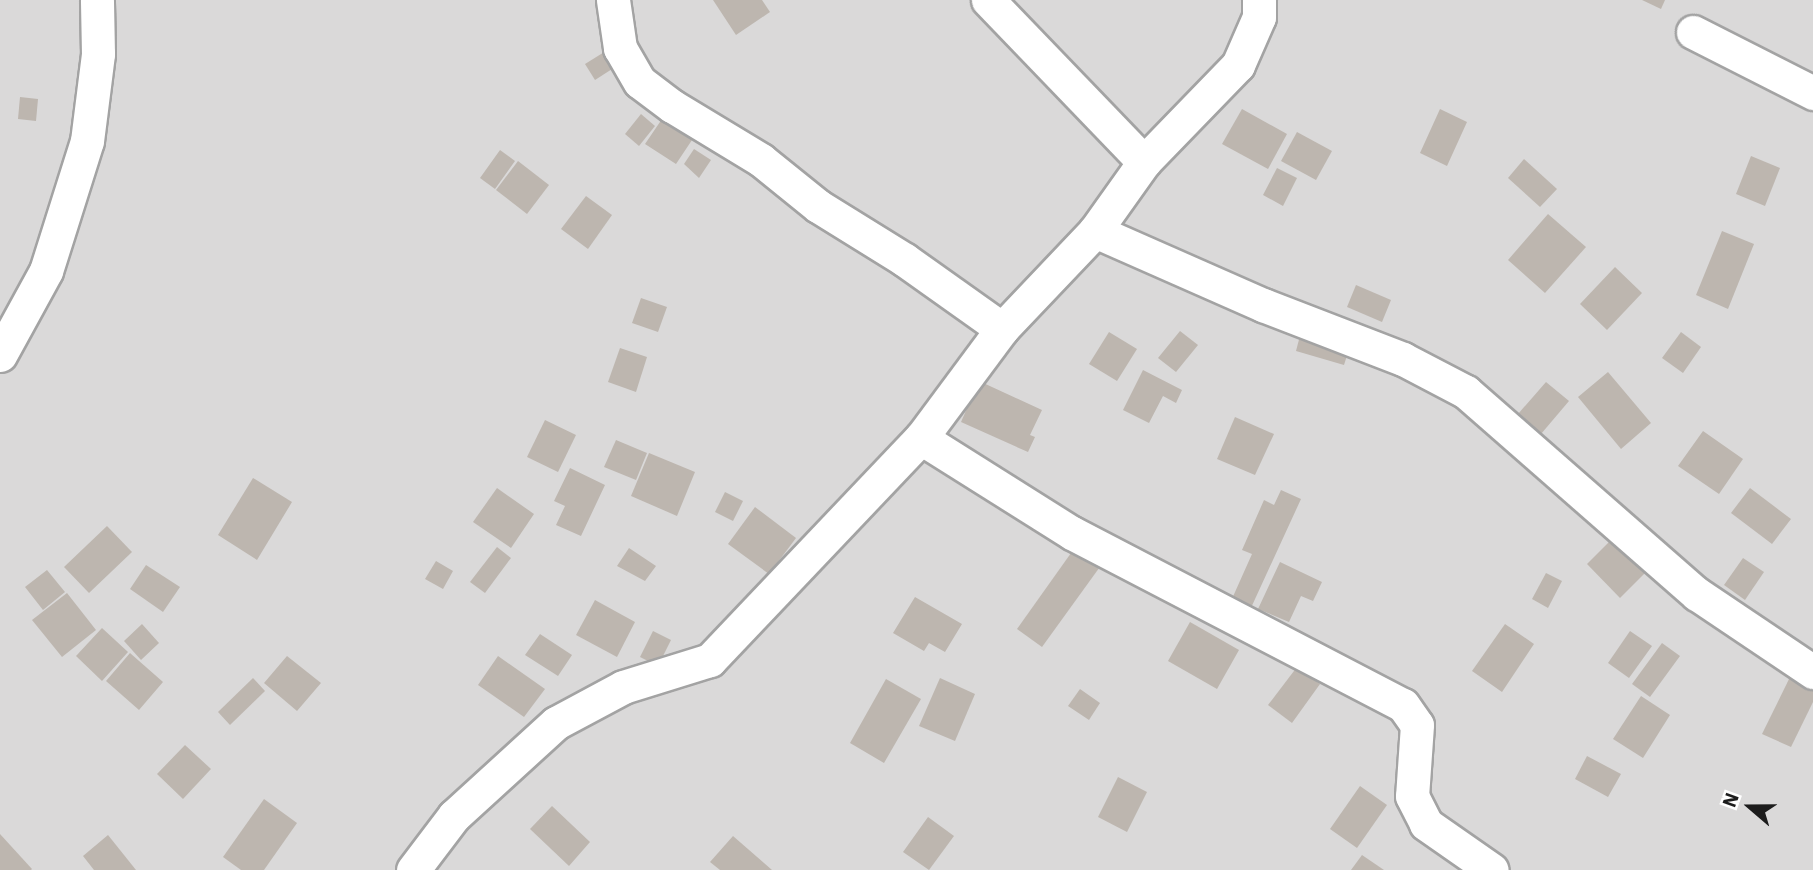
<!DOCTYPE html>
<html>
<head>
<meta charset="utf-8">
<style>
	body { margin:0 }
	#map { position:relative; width:1813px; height:870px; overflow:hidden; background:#edeae2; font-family:"IBM Plex Sans",sans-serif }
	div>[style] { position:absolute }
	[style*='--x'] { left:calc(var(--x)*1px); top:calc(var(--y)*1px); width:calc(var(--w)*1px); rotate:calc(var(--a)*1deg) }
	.residential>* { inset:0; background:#dad9d9 }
	.building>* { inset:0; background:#bdb6af }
	.roads { filter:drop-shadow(2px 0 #a3a3a3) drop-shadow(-2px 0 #a3a3a3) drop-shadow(0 2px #a3a3a3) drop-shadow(0 -2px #a3a3a3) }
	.minor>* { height:33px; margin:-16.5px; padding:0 16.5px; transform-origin:16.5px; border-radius:16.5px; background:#fff }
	span { translate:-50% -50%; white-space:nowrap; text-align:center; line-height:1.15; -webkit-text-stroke:5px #fff; paint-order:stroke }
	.north { position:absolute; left:1715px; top:772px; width:70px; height:70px; -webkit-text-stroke:5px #fff; paint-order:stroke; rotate:290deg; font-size:19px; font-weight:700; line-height:28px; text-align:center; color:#1c1c1c }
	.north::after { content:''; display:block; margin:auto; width:24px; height:32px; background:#1c1c1c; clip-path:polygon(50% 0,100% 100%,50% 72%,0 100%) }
</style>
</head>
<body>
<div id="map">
	<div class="residential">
		<div style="clip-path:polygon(0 0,1813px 0,1813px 870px,0 870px)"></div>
	</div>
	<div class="building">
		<div style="clip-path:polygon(713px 0,762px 0,770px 12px,736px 35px)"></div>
		<div style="clip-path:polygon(1642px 0,1665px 0,1661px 9px)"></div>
		<div style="clip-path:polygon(614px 46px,623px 62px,595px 80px,585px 64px)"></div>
		<div style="clip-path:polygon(20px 97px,38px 99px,36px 121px,18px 119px)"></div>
		<div style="clip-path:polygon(1242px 109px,1287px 134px,1268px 169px,1222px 144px)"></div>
		<div style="clip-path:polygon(1440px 109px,1467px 122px,1447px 166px,1420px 153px)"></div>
		<div style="clip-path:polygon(641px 114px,655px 126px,639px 146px,625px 134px)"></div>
		<div style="clip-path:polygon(662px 119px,674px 127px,679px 119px,698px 131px,676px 164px,645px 144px)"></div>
		<div style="clip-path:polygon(1297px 132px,1332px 151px,1316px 180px,1281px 161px)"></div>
		<div style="clip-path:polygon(694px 149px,711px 160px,699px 178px,684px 164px)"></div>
		<div style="clip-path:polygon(500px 150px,515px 161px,495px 189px,480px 178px)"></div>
		<div style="clip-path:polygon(1751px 156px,1780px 168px,1765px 206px,1736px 194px)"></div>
		<div style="clip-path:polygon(1524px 159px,1557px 189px,1540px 207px,1508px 178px)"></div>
		<div style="clip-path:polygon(518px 161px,549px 185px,527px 214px,496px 190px)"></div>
		<div style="clip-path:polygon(1277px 168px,1297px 178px,1283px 206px,1263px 195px)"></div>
		<div style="clip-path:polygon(586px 196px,612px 215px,588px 249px,561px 229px)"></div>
		<div style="clip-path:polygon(1548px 214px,1586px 247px,1545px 293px,1508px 260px)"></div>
		<div style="clip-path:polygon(1722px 231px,1754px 244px,1728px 309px,1696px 295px)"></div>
		<div style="clip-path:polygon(1615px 267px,1642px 293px,1607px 330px,1580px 304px)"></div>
		<div style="clip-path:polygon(1356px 285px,1391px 300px,1382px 322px,1347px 307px)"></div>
		<div style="clip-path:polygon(641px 298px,667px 307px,658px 332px,632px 323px)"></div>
		<div style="clip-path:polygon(1302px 328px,1351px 343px,1344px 365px,1296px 351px)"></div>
		<div style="clip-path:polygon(1180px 331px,1198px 345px,1176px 372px,1158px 358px)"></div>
		<div style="clip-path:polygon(1109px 332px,1137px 349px,1117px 381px,1089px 364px)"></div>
		<div style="clip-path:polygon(1681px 332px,1701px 347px,1683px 373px,1662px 358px)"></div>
		<div style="clip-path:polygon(620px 348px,647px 357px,636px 392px,608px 382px)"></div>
		<div style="clip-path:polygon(1143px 370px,1182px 390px,1176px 403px,1163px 396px,1149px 423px,1123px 410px)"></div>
		<div style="clip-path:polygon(1608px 372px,1651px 423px,1621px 449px,1578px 397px)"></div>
		<div style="clip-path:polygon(979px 381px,1042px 410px,1030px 435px,1035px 437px,1028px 452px,961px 422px)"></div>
		<div style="clip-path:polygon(1546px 382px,1569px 401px,1541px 434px,1518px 414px)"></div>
		<div style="clip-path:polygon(1235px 417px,1274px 434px,1255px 475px,1217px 459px)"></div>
		<div style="clip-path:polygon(545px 420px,576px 435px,558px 472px,527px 457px)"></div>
		<div style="clip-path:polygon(1703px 431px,1743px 459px,1719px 494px,1678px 466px)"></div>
		<div style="clip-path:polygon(616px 440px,647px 453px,636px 480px,604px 467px)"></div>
		<div style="clip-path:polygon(649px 453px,695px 472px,677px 516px,631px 496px)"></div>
		<div style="clip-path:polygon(570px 468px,605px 485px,581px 536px,556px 525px,565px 506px,554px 501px)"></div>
		<div style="clip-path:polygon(253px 478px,292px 502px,257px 560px,218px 535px)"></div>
		<div style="clip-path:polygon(497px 488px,534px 514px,511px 548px,473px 522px)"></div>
		<div style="clip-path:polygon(1750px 488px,1791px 519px,1772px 544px,1731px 513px)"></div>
		<div style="clip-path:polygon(1281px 490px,1301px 499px,1250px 610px,1231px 601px,1252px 554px,1242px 550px,1264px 500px,1274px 505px)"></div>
		<div style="clip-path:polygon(725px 492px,743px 501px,733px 521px,715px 512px)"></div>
		<div style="clip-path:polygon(755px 507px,796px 538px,769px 574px,728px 544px)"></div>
		<div style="clip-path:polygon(107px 526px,132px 552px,89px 593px,64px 567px)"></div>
		<div style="clip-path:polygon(1617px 534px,1651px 567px,1620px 598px,1587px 564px)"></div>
		<div style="clip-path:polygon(1076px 546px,1102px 564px,1042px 647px,1017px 629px)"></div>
		<div style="clip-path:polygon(497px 547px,511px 558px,485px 593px,470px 582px)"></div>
		<div style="clip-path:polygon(629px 548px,656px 566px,645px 581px,617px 566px)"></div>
		<div style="clip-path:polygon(1743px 558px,1764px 572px,1745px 600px,1724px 585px)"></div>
		<div style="clip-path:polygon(436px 561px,453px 571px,443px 589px,425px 579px)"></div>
		<div style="clip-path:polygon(1280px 562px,1322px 582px,1313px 601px,1301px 596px,1289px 622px,1258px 609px)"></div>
		<div style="clip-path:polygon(146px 565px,180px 587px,163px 612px,130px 589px)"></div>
		<div style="clip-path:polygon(47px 570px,65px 592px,43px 610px,25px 587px)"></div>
		<div style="clip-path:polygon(1546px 573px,1562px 581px,1548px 608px,1532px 599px)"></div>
		<div style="clip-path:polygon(67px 593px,96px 630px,62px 657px,32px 620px)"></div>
		<div style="clip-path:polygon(915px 597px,962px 624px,945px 652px,929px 643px,924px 651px,893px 633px)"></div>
		<div style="clip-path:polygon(595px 600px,635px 622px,617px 657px,576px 635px)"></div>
		<div style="clip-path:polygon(1190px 622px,1239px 650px,1217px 689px,1168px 661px)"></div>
		<div style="clip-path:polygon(142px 624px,159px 643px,141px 660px,124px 641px)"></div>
		<div style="clip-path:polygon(1505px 624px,1534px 644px,1502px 692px,1472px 671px)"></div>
		<div style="clip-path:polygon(102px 628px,128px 652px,102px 681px,76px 656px)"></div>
		<div style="clip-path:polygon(653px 631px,671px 640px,658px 666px,640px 657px)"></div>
		<div style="clip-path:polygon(1630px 631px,1652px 646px,1629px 678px,1608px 663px)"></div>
		<div style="clip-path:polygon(540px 634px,572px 655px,558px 676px,525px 655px)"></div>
		<div style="clip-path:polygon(1662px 643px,1680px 656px,1650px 697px,1632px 684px)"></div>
		<div style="clip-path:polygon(130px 653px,163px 682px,139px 710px,106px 681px)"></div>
		<div style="clip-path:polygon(287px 656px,321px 683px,297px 711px,264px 683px)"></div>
		<div style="clip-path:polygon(498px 656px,545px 689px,524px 717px,478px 685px)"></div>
		<div style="clip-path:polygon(1297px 667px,1320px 684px,1292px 723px,1268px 705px)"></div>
		<div style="clip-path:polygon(1792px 673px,1813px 684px,1813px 702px,1791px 747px,1762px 734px)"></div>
		<div style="clip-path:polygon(253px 678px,265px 691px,230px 725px,218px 712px)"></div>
		<div style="clip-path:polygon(940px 678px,975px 694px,955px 741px,919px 726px)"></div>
		<div style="clip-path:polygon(886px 679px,921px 699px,884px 763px,850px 743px)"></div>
		<div style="clip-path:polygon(1080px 689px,1100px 703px,1089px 720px,1068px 706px)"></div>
		<div style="clip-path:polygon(1641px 696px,1670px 715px,1643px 758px,1613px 739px)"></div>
		<div style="clip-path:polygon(185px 745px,211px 769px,183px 799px,157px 774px)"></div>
		<div style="clip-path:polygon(1587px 756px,1621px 774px,1608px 797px,1575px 779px)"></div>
		<div style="clip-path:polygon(1118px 777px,1147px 792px,1127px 832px,1098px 817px)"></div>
		<div style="clip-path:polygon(1360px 786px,1387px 805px,1357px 848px,1330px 829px)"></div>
		<div style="clip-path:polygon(264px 799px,297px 823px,264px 870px,241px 870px,223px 857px)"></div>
		<div style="clip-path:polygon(552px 806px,590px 842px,569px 866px,530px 829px)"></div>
		<div style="clip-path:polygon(928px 817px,954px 836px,929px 870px,903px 852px)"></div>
		<div style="clip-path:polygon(0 834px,32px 869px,31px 870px,0 870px)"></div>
		<div style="clip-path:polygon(108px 835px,136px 870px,94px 870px,83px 856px)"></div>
		<div style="clip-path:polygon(733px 836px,772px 870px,720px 870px,710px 862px)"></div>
		<div style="clip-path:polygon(1362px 855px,1384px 870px,1351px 870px)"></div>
	</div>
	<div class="roads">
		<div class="minor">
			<div style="--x:613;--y:0;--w:49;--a:81.7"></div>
			<div style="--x:620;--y:48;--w:39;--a:60"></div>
			<div style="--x:640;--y:82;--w:40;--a:37"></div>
			<div style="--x:672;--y:106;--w:104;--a:31.2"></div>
			<div style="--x:761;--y:160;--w:73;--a:38.9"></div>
			<div style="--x:818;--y:206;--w:102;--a:31.8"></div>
			<div style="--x:905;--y:260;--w:119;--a:35.4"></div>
			<div style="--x:988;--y:0;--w:225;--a:46.1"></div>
			<div style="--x:1693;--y:32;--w:135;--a:26.9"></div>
			<div style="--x:1095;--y:231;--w:184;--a:23.8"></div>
			<div style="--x:1263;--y:305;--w:150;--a:21.1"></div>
			<div style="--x:1403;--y:359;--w:71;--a:27.6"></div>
			<div style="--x:1466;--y:392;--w:307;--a:41.2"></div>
			<div style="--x:1697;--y:594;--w:140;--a:33.9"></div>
			<div style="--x:0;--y:355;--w:96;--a:-61.3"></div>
			<div style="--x:46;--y:271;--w:136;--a:-72.5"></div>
			<div style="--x:87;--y:141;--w:88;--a:-82.8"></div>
			<div style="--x:98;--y:54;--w:54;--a:-91.1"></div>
			<div style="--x:921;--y:438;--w:178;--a:32.2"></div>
			<div style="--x:1072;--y:533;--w:373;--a:27.5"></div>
			<div style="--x:1403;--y:705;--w:24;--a:55"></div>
			<div style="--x:1417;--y:725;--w:71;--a:94"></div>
			<div style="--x:1412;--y:796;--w:31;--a:63"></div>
			<div style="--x:1426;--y:824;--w:80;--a:34.9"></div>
			<div style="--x:413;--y:870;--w:68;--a:-52.8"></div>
			<div style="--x:454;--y:816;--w:138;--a:-42.4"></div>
			<div style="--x:556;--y:723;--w:76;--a:-28.2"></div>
			<div style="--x:623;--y:687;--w:91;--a:-17.2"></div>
			<div style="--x:710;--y:660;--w:306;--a:-46.5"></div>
			<div style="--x:921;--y:438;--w:136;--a:-53.4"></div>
			<div style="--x:1002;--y:329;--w:135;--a:-46.5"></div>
			<div style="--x:1095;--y:231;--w:85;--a:-54.6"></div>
			<div style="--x:1144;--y:162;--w:135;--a:-45.9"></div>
			<div style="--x:1238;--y:65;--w:52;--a:-66.4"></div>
			<div style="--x:1259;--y:17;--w:17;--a:-90"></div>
		</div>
	</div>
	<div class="north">N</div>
</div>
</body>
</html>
